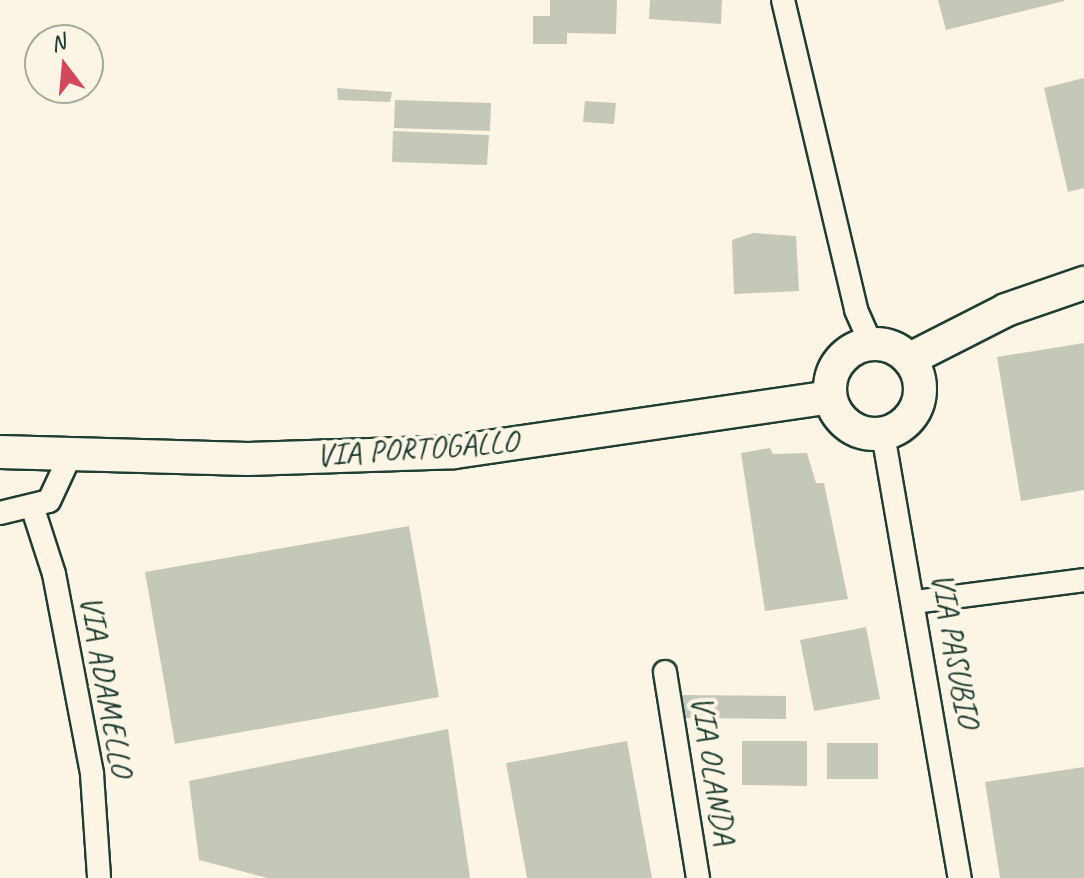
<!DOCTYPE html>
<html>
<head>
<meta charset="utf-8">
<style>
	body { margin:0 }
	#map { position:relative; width:1084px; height:878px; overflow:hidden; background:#fcf5e5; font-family:Caveat,sans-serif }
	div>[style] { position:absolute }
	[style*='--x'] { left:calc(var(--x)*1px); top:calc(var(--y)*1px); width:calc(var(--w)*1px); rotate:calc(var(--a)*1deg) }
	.building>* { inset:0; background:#c5c7b9 }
	.roads { filter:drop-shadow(2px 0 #1f3d34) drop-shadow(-2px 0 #1f3d34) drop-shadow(0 2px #1f3d34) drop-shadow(0 -2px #1f3d34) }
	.minor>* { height:22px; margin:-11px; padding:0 11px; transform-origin:11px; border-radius:11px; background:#fcf5e5 }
	.secondary>* { height:32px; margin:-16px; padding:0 16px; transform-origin:16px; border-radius:16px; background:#fcf5e5 }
	.secondary>.ring { margin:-16px; padding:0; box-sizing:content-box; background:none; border:32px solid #fcf5e5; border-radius:50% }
	span { translate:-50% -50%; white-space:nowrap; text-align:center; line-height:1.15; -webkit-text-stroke:8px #fcf5e5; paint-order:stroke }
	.street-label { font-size:32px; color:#1f3d34 }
	.north { position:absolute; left:24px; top:24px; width:80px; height:80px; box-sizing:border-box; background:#fcf5e5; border:2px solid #a4ab9e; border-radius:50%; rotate:344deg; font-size:22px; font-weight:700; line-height:32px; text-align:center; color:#1f3d34 }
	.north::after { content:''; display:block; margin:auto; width:28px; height:36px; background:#d1495b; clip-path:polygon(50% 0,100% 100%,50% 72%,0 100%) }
</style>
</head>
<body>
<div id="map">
	<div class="building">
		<div style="clip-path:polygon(550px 0,617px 0,616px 34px,567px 33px,567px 44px,533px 44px,533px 16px,550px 16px)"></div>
		<div style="clip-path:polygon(650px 0,722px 0,721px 24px,649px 19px)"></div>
		<div style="clip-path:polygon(938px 0,1064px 0,1064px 1px,946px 30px)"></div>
		<div style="clip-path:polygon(1084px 78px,1084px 188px,1068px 192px,1044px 88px)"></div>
		<div style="clip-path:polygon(337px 88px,392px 92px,390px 102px,338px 100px)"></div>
		<div style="clip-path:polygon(395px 100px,491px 103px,490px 131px,394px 128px)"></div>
		<div style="clip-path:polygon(585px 101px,616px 103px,614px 124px,583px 122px)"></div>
		<div style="clip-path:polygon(393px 131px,489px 135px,487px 165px,392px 162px)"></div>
		<div style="clip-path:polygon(753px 233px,796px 236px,799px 291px,734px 294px,732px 240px)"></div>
		<div style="clip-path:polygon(1084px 343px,1084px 490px,1021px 501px,997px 357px)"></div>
		<div style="clip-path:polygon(770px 448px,773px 454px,807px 453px,816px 483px,824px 483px,848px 599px,765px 611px,741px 453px)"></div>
		<div style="clip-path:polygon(409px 526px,439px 697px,175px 744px,145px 572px)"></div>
		<div style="clip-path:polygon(866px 627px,880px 699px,814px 711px,800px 640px)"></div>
		<div style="clip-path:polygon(682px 695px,786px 696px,786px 719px,686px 718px)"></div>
		<div style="clip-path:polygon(448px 729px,470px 878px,267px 878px,199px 860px,189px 781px)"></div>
		<div style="clip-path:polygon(627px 741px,652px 878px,527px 878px,506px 763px)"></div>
		<div style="clip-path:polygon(742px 741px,807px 741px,807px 786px,742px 785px)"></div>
		<div style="clip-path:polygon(827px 743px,878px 743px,878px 779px,827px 779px)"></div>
		<div style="clip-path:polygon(1084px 767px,1084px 878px,1000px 878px,985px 782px)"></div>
	</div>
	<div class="roads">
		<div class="minor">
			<div style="--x:783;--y:0;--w:318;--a:76.7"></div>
			<div style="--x:856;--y:310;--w:36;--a:66"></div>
			<div style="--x:883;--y:434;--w:451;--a:80.2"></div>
			<div style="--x:33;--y:509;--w:68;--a:72.1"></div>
			<div style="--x:54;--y:574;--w:204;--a:79.2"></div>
			<div style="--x:92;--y:774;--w:104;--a:86.1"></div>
			<div style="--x:0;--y:513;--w:50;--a:-13.8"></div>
			<div style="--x:49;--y:501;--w:50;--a:-65"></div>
			<div style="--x:915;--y:602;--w:170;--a:-7.4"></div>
			<div style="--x:665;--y:672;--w:209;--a:80.9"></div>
		</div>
		<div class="secondary">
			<div class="ring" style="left:830px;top:344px;width:58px;height:58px"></div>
			<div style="--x:910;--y:359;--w:108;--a:-27"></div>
			<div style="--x:1006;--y:310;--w:83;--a:-19.1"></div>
			<div style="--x:0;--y:452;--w:248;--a:1.6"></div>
			<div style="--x:248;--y:459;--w:206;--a:-1.9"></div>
			<div style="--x:454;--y:452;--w:380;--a:-8.3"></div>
		</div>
	</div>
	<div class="street-label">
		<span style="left:417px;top:449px;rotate:-4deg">VIA PORTOGALLO</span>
		<span style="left:955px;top:650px;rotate:80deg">VIA PASUBIO</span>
		<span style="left:106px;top:686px;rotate:80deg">VIA ADAMELLO</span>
		<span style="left:713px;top:770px;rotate:81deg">VIA OLANDA</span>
	</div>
	<div class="north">N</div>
</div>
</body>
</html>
